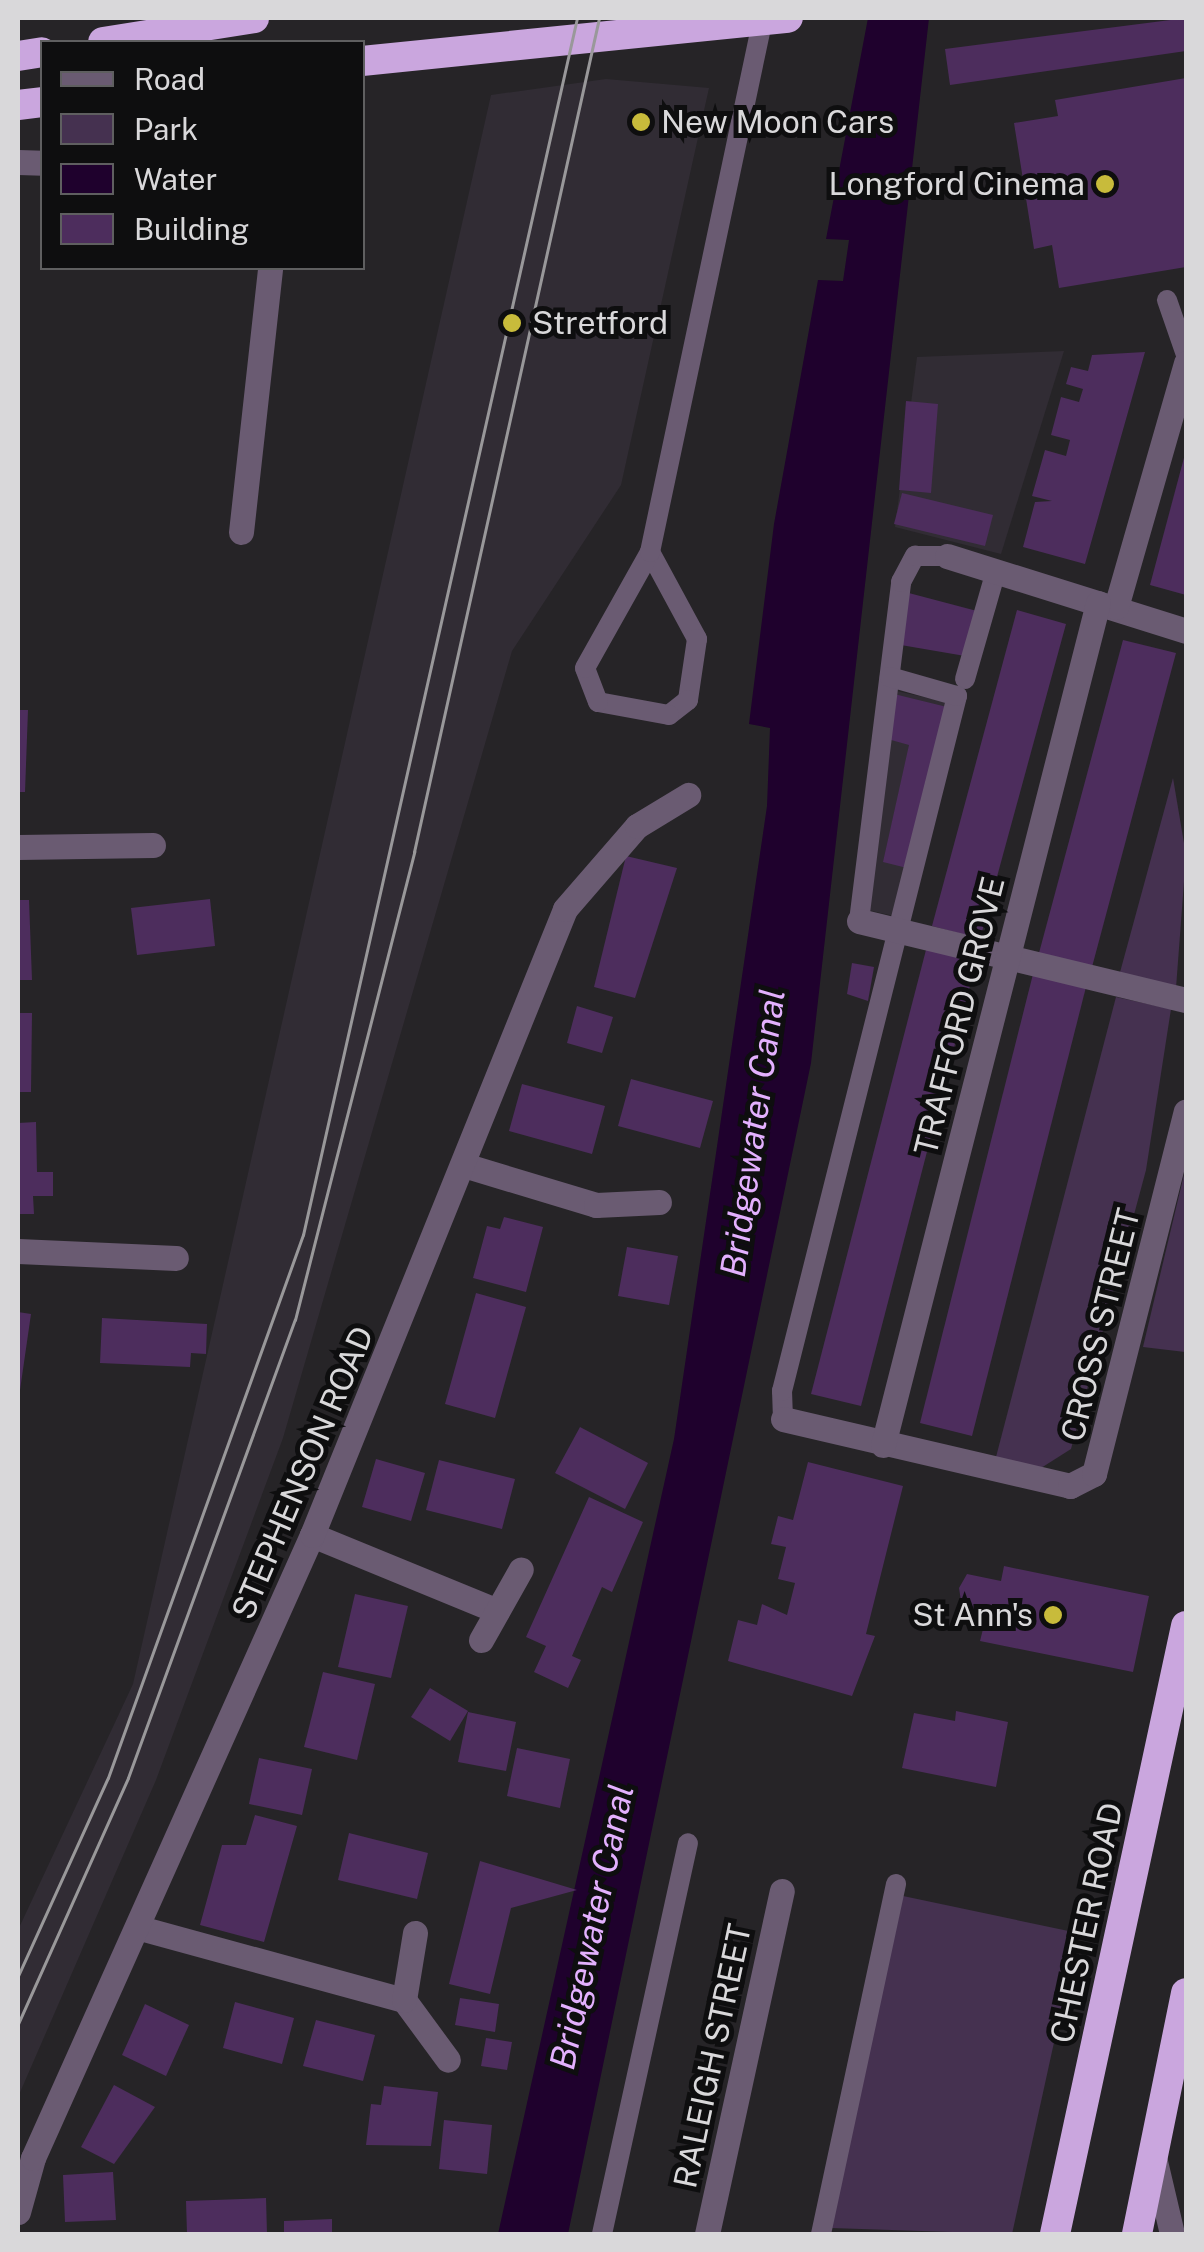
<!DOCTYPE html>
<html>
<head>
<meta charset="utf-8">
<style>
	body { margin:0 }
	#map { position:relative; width:1204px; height:2252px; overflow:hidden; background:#262427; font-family:"Public Sans",sans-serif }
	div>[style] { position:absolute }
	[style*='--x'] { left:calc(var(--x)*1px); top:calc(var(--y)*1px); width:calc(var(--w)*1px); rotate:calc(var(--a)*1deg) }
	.built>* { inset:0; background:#312c34 }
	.green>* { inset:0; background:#453150 }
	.water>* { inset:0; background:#1f012d }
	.building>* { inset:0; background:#4d2d5d }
	.lane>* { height:20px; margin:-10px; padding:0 10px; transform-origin:10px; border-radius:10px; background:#6a5b72 }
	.street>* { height:25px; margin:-12.5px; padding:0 12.5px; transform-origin:12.5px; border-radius:12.5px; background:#6a5b72 }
	.highway>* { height:30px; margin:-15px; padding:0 15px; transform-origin:15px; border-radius:15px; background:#caa6de }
	.tram>* { height:2.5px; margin:-1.25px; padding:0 1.25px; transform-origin:1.25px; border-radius:1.25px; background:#99989a }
	.dots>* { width:28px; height:28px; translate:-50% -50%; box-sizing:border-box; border:5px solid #0e0e0f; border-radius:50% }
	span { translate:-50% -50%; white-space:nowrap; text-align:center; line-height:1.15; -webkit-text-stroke:10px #0e0e0f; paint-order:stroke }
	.poi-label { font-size:32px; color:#d9d8da }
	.left { translate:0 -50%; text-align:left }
	.right { translate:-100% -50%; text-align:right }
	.street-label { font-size:32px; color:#d9d8da }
	.water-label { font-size:35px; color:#e3b0fe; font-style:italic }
	.frame { position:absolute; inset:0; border:20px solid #d9d8da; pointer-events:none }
	.legend { position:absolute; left:40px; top:40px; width:325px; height:230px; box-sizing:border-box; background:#0e0e0f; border:2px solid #5f5f60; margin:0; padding:12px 18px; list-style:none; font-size:30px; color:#d9d8da }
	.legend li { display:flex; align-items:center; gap:20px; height:50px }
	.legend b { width:50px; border:2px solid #5f5f60 }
</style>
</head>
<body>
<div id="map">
	<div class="built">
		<div style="clip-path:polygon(606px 79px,709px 88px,621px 485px,512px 651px,283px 1438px,156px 1780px,18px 2097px,18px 1930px,133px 1684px,491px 95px)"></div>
		<div style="clip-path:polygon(1064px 351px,1001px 554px,895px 527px,917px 357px)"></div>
		<div style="clip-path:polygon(892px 690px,951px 703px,898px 917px,868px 910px)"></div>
	</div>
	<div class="green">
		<div style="clip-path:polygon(1173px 778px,1186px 855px,1176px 988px,1119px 976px)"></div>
		<div style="clip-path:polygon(1116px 997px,1171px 1009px,1146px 1170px,1071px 1449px,1041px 1468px,996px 1457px)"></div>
		<div style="clip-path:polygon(1186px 1166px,1186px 1345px,1185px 1352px,1143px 1347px)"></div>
		<div style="clip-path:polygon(903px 1896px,1078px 1933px,1012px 2234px,831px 2228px)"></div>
	</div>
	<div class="water">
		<div style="clip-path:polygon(868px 18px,929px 18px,811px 1063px,568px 2234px,498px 2234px,674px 1439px,767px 806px,770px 728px,749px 724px,774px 524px,818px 280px,843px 281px,849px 240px,826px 239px)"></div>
	</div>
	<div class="building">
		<div style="clip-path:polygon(1186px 18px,1186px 51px,950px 85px,945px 49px)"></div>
		<div style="clip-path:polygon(1186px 78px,1186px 267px,1059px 288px,1052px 245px,1034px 249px,1014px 123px,1058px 116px,1055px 100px)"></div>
		<div style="clip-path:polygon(1145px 352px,1085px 564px,1023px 547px,1035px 502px,1052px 501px,1032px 496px,1045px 450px,1066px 456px,1070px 440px,1051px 435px,1061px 397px,1079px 402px,1083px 389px,1066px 384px,1071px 367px,1088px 371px,1092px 355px)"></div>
		<div style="clip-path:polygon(906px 401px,938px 404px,931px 493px,899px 490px)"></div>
		<div style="clip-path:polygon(1185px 454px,1186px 454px,1186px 595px,1150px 585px)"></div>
		<div style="clip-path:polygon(902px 493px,993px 515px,985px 546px,894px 524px)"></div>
		<div style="clip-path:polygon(905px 592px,977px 611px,965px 656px,895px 644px)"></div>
		<div style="clip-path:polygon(1017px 610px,1066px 624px,980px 939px,932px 926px)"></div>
		<div style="clip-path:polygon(1123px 640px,1176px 653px,1092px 967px,1039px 953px)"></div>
		<div style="clip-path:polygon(894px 694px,947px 707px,907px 868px,883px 862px,909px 745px,884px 738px)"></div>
		<div style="clip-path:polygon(18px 710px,28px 710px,25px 792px,18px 792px)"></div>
		<div style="clip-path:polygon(626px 856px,677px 868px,635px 998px,594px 987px)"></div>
		<div style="clip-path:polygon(210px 899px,215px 946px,137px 955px,131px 908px)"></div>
		<div style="clip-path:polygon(18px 900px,29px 900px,32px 980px,18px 980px)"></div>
		<div style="clip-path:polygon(927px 946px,977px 959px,861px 1406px,811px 1394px)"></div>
		<div style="clip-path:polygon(852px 963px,874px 967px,868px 1001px,847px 994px)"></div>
		<div style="clip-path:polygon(1033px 974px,1086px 987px,972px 1436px,920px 1423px)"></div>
		<div style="clip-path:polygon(577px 1006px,613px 1017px,602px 1053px,567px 1043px)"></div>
		<div style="clip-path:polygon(18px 1013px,32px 1013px,31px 1092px,18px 1092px)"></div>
		<div style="clip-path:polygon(631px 1079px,713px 1101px,700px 1148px,618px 1126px)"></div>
		<div style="clip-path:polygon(522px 1084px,605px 1106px,592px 1154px,509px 1131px)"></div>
		<div style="clip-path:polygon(36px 1122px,37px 1172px,53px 1172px,53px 1196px,33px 1196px,34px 1214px,18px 1214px,18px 1123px)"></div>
		<div style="clip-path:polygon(504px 1217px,543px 1227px,526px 1292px,473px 1278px,487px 1226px,500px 1229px)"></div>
		<div style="clip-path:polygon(627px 1247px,678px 1256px,669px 1305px,618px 1296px)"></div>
		<div style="clip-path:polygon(476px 1293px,526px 1307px,495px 1418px,445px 1404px)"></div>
		<div style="clip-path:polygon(18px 1312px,31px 1314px,20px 1390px,18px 1390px)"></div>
		<div style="clip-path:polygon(102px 1318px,207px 1324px,206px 1354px,191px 1353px,190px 1367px,100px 1363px)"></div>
		<div style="clip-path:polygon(580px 1427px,648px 1463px,625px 1509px,555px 1473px)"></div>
		<div style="clip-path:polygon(376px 1459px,425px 1473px,411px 1521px,362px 1507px)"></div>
		<div style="clip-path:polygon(439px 1460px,515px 1479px,502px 1529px,426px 1510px)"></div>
		<div style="clip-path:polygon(808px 1462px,903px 1486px,866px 1634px,875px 1636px,852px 1696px,728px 1661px,738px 1620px,757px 1625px,762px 1604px,787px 1615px,795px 1583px,778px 1579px,786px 1547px,771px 1544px,778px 1516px,793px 1520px)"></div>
		<div style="clip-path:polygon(589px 1497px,643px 1522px,612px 1592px,602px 1587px,572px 1656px,581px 1660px,568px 1688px,534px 1672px,546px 1646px,526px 1637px)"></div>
		<div style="clip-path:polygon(1004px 1566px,1149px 1596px,1133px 1672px,980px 1641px,984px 1625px,964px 1620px,959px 1588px,967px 1574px,1001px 1581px)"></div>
		<div style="clip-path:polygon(355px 1594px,408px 1606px,391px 1678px,338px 1667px)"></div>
		<div style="clip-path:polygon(323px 1672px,375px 1684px,357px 1760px,304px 1747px)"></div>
		<div style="clip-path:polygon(430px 1688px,468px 1711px,450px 1741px,411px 1717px)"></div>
		<div style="clip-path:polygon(956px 1711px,1008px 1722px,996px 1787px,902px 1768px,914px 1713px,955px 1721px)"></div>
		<div style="clip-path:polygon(468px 1712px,516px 1722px,506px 1771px,458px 1762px)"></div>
		<div style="clip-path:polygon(517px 1748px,570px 1759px,560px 1808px,507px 1796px)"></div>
		<div style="clip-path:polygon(259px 1758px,312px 1769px,302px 1815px,249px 1804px)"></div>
		<div style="clip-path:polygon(255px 1815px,297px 1826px,264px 1942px,200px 1925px,222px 1845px,246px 1845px)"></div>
		<div style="clip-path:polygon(349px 1833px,428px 1853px,417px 1899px,338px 1880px)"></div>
		<div style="clip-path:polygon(480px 1861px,577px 1890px,511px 1908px,490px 1994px,449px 1984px)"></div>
		<div style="clip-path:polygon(460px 1998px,499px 2004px,495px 2032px,455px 2025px)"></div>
		<div style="clip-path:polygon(235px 2002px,294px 2018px,282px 2064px,223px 2048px)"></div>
		<div style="clip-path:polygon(145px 2004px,189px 2025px,166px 2076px,122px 2055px)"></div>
		<div style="clip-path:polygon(316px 2020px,375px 2035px,363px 2081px,303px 2066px)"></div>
		<div style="clip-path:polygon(486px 2038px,512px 2042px,507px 2070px,481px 2066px)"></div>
		<div style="clip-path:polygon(114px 2085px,155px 2107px,114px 2164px,81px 2147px)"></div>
		<div style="clip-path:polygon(384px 2086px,438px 2092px,431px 2146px,366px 2145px,371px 2104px,381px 2105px)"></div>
		<div style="clip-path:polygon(444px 2120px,492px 2125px,487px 2174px,439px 2169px)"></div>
		<div style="clip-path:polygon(113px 2172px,116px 2220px,65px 2222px,63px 2175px)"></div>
		<div style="clip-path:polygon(266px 2198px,267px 2234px,187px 2234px,186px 2201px)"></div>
		<div style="clip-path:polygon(332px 2219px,332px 2234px,284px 2234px,284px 2221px)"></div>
	</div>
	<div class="lane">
		<div style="--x:1167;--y:300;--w:58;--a:70.9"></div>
		<div style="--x:650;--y:552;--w:99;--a:61.6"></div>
		<div style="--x:697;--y:639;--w:62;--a:98.4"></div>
		<div style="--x:688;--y:700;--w:24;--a:142"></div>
		<div style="--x:669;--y:715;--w:72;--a:-169.6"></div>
		<div style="--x:598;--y:702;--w:36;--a:-111"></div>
		<div style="--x:585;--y:668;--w:133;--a:-60.7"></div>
		<div style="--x:650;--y:552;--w:546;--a:-78.05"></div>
		<div style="--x:965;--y:679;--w:112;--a:-74"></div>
		<div style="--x:859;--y:921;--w:342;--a:-82.9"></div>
		<div style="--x:901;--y:582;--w:30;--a:-62"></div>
		<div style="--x:915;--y:556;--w:32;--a:0"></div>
		<div style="--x:783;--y:1419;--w:28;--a:-92"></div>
		<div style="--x:782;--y:1391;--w:717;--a:-75.87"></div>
		<div style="--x:957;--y:696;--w:70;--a:-164.2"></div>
		<div style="--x:602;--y:2234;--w:400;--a:-77.6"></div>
		<div style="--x:821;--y:2234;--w:358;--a:-77.9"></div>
	</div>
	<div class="street">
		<div style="--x:18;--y:162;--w:24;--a:2"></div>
		<div style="--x:241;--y:532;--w:266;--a:-83.7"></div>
		<div style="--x:947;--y:556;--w:250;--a:17.4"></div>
		<div style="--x:1116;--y:607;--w:254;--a:-74"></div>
		<div style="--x:18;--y:847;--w:135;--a:-0.8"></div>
		<div style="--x:859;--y:921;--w:336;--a:13.6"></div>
		<div style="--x:467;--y:1166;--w:135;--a:16.8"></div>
		<div style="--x:596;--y:1205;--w:63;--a:-2.7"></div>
		<div style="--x:18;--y:1251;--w:158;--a:2.5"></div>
		<div style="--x:783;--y:1419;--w:295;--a:13.1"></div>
		<div style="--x:1070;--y:1486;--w:27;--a:-27"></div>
		<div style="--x:1094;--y:1474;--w:374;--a:-75.8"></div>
		<div style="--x:883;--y:1445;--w:869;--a:-75.68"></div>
		<div style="--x:312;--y:1535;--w:200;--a:22.3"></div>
		<div style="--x:481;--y:1640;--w:81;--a:-60.6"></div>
		<div style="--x:140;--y:1928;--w:274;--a:15.3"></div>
		<div style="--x:404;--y:2000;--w:74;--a:53.7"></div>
		<div style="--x:404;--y:2000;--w:68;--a:-80.7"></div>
		<div style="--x:1154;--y:2157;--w:79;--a:76.8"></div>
		<div style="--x:18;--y:2212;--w:56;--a:-74.5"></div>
		<div style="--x:33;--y:2158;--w:683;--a:-65.88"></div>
		<div style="--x:312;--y:1535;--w:675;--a:-67.99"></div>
		<div style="--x:565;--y:909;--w:110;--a:-49.1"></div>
		<div style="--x:637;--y:826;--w:60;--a:-31.3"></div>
		<div style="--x:707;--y:2234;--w:351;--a:-77.7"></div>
	</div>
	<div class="highway">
		<div style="--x:103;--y:42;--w:153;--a:-9"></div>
		<div style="--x:18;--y:56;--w:24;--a:-9"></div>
		<div style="--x:362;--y:61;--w:428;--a:-5.8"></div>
		<div style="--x:18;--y:105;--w:24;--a:-7"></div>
		<div style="--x:1055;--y:2234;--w:622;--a:-77.84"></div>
		<div style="--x:1137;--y:2234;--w:246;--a:-78.5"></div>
	</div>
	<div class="tram">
		<div style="--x:18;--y:1976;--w:217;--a:-65.6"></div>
		<div style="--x:108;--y:1778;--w:577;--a:-70.25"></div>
		<div style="--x:303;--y:1235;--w:1247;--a:-77.31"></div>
		<div style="--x:18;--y:2024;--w:269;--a:-65.9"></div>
		<div style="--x:128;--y:1778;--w:487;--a:-70"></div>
		<div style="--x:295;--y:1320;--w:483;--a:-75.7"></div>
		<div style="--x:414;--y:852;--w:854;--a:-77.49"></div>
	</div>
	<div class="dots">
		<div style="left:641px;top:122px;background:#c8bb3b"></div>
		<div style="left:1105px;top:184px;background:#c8bb3b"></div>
		<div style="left:512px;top:323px;background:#c8bb3b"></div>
		<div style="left:1053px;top:1615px;background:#c8bb3b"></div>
	</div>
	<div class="poi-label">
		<span class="left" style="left:661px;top:122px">New Moon Cars</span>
		<span class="right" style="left:1085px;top:184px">Longford Cinema</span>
		<span class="left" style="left:532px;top:323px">Stretford</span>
		<span class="right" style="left:1033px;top:1615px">St Ann's</span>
	</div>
	<div class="street-label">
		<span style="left:960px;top:1016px;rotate:-76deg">TRAFFORD GROVE</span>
		<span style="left:1101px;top:1325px;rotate:-76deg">CROSS STREET</span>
		<span style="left:303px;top:1473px;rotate:-67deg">STEPHENSON ROAD</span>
		<span style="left:1087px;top:1923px;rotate:-78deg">CHESTER ROAD</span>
		<span style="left:713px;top:2056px;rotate:-78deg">RALEIGH STREET</span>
	</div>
	<div class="water-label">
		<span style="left:753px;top:1133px;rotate:-82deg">Bridgewater Canal</span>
		<span style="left:592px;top:1927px;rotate:-78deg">Bridgewater Canal</span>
	</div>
	<div class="frame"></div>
	<ul class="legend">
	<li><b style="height:12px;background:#6a5b72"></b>Road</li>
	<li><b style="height:28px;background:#453150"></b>Park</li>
	<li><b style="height:28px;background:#1f012d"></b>Water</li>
	<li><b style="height:28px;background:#4d2d5d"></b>Building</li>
	</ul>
</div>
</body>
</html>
